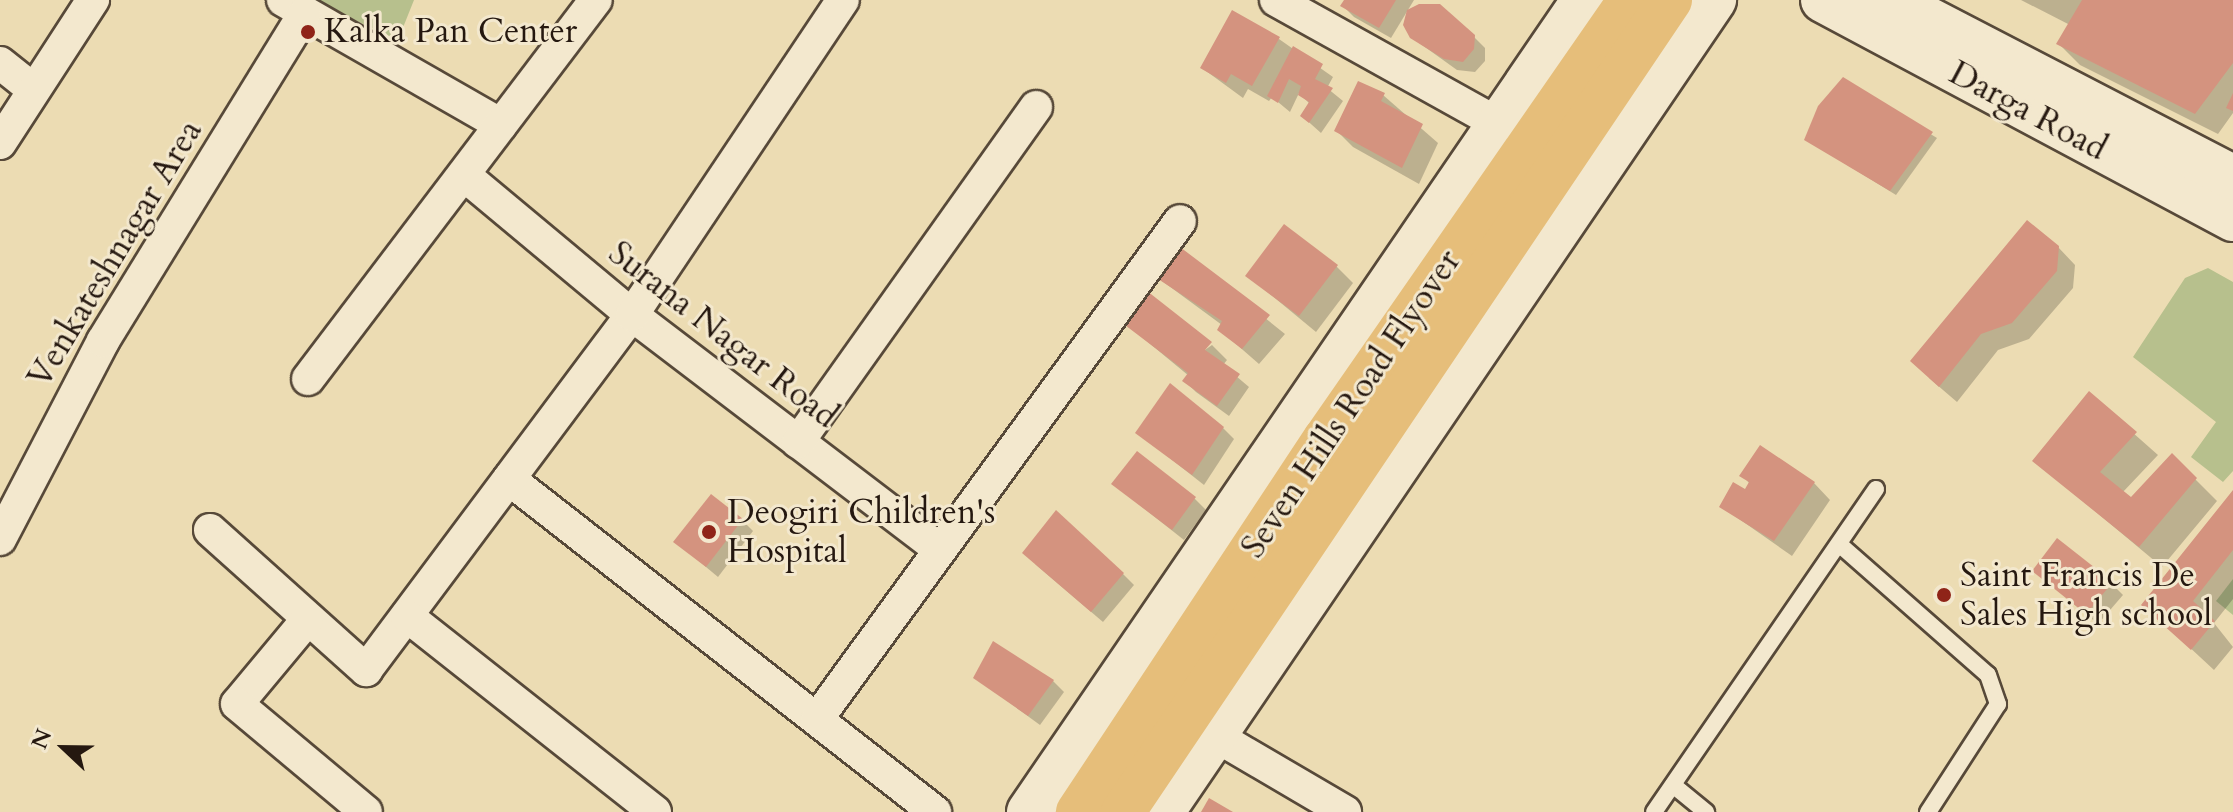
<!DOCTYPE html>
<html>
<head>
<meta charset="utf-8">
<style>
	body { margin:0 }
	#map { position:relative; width:2233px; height:812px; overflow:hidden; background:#ecdcb3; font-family:Cardo,serif }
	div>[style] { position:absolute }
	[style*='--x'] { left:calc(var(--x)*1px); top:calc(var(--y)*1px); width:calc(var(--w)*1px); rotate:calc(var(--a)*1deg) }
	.green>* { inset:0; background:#b7c08d }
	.shadow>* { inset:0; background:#0003 }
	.building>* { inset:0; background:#d4937f }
	.roads { filter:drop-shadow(2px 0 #574939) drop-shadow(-2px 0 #574939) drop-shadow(0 2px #574939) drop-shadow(0 -2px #574939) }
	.lane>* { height:16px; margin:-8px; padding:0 8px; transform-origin:8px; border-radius:8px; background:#f3e8ce }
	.street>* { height:32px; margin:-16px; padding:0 16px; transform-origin:16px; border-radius:16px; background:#f3e8ce }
	.secondary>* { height:44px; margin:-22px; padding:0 22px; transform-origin:22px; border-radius:22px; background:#f3e8ce }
	.highway>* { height:44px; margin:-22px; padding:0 22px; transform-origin:22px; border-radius:22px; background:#e6be7a }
	.dots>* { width:22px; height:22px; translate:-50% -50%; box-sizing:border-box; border:4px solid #f3e8ce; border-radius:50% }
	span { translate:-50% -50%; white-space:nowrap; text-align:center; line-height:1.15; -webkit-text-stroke:6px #f3e8ce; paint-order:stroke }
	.poi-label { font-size:34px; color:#251810 }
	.left { translate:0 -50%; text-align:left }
	.street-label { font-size:34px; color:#251810 }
	.north { position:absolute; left:24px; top:708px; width:80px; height:80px; -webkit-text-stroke:6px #f3e8ce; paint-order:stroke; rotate:292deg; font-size:22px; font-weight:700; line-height:32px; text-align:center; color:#251810 }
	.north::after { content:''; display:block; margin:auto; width:28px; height:36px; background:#251810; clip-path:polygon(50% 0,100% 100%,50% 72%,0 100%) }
</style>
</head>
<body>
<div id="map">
	<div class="green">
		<div style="clip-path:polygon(311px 0,414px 0,398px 40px)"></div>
		<div style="clip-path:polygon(2208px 268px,2233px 282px,2233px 471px,2223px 482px,2191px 457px,2216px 422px,2133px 357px,2185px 278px)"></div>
		<div style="clip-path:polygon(2233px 579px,2233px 615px,2216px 601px)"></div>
	</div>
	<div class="shadow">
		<div style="clip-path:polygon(1346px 0,1414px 0,1391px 38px,1354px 17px,1343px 6px)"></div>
		<div style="clip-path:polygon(2021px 0,2233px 0,2233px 113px,2218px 134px,2080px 65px,2059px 44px,2070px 25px)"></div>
		<div style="clip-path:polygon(1473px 36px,1485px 48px,1485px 61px,1475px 72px,1457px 70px,1411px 37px)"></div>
		<div style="clip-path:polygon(1279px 39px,1333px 77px,1327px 88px,1343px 101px,1321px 133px,1302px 116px,1310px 104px,1299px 93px,1290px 112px,1272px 97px,1269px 101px,1248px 89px,1243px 98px,1202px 68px)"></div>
		<div style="clip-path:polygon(1843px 80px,1937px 138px,1896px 195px,1807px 140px)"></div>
		<div style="clip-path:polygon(1383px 95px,1438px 143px,1419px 184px,1353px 147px,1336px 130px)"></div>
		<div style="clip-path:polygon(1173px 244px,1285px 334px,1259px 364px,1220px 330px,1222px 325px,1154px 275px)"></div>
		<div style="clip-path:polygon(2058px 247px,2075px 265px,2073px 288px,2029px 339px,1998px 350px,1957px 402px,1929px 378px)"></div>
		<div style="clip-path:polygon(1336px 266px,1353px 283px,1316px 332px,1248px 276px)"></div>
		<div style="clip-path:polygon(1120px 319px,1202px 352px,1212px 345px,1227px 360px,1223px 365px,1249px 387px,1229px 416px,1196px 392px,1185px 381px,1189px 376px)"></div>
		<div style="clip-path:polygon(2089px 394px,2158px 455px,2122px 493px,2131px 500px,2172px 456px,2217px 501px,2162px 567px,2035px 461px)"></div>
		<div style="clip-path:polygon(1223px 428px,1234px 439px,1204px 485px,1138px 433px)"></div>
		<div style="clip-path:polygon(1742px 475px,1814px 483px,1830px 500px,1792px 556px,1722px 507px,1746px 492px,1750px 484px)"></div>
		<div style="clip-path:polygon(1113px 484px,1195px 499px,1206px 510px,1184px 540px)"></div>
		<div style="clip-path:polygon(2233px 493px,2233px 599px,2214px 623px,2233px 647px,2214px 670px,2144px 605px)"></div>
		<div style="clip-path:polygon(742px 520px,753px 531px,718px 577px,676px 542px)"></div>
		<div style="clip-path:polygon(1035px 564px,1123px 574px,1134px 585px,1103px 622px)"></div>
		<div style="clip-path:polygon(2034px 571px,2111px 583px,2123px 595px,2098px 624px)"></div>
		<div style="clip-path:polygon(976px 678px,1053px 681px,1064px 692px,1040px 725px)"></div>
	</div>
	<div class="building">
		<div style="clip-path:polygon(1344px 0,1396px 0,1379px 28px,1340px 6px)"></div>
		<div style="clip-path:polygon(2082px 0,2233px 0,2233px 63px,2195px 114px,2056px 44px)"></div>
		<div style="clip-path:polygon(1419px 4px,1440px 4px,1475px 35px,1474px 49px,1463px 62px,1444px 59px,1410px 38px,1403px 25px,1407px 10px)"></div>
		<div style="clip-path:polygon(1232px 10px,1280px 37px,1252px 86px,1231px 74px,1226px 83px,1200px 68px)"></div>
		<div style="clip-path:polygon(1293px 46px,1323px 64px,1315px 79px,1333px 88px,1309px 123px,1300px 116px,1309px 102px,1298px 95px,1301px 86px,1289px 79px,1278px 103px,1267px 96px)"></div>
		<div style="clip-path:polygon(1843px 77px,1933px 132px,1890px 191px,1804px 140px,1818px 106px)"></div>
		<div style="clip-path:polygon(1358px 81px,1385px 93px,1381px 101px,1423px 124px,1402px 168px,1334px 131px)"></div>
		<div style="clip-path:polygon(2233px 93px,2233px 111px,2226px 108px)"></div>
		<div style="clip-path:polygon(2027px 220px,2059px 246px,2057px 271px,2012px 323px,1981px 334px,1939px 387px,1910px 361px)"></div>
		<div style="clip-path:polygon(1284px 224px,1338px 265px,1299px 316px,1245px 276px)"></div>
		<div style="clip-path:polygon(1172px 241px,1270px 315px,1242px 349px,1217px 330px,1222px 321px,1152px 275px)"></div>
		<div style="clip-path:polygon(1142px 287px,1212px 342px,1205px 350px,1240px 374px,1217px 406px,1182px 381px,1188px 373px,1117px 319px)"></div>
		<div style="clip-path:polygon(1170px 383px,1224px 427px,1192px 475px,1135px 433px)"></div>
		<div style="clip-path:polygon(2089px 391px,2137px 432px,2100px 472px,2131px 497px,2172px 453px,2197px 478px,2139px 547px,2032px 461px)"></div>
		<div style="clip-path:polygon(1760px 445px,1815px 482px,1774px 541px,1719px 507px,1733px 482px,1745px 489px,1749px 482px,1739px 476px)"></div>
		<div style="clip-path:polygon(1137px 451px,1196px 497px,1172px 530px,1111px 484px)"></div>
		<div style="clip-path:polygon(2233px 490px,2233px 550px,2193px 601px,2215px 621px,2191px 650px,2141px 605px)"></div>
		<div style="clip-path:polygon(711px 494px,743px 519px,706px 567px,673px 542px)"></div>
		<div style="clip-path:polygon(1056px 510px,1124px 573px,1091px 612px,1022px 553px)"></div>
		<div style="clip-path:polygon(2057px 538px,2113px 582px,2086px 614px,2032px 571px)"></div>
		<div style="clip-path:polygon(993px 641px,1054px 680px,1028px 716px,973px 678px)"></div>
		<div style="clip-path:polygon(1209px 798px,1233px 812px,1201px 812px)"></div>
	</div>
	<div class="roads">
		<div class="lane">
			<div style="--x:1839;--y:544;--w:198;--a:41.3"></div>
			<div style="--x:1988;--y:675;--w:31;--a:71"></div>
			<div style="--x:1998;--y:704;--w:129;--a:122.9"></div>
			<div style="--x:1673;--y:785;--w:43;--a:39.3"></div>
			<div style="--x:1654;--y:812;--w:392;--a:-55.5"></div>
		</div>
		<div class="street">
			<div style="--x:283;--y:0;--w:251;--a:29.8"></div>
			<div style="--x:1276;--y:0;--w:255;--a:29.1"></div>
			<div style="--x:0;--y:63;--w:43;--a:38.5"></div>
			<div style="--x:0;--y:143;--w:171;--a:-57"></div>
			<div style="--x:464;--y:175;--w:219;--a:39.8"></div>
			<div style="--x:632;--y:315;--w:387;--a:37.3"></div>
			<div style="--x:308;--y:379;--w:476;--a:-52.8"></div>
			<div style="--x:798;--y:442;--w:411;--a:-54.6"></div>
			<div style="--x:509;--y:479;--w:541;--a:38.01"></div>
			<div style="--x:210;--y:530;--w:210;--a:41.9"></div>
			<div style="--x:366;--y:670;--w:444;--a:-53.2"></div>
			<div style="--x:632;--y:315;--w:379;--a:-56.2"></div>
			<div style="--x:0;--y:539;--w:223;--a:-62.5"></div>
			<div style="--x:103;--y:341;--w:385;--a:-58.4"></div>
			<div style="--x:407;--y:616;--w:316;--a:38.3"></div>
			<div style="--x:307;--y:620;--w:109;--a:129.8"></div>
			<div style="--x:237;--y:704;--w:168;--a:39.9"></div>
			<div style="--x:817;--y:719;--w:616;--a:-53.91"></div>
			<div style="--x:1214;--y:735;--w:152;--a:30.4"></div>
		</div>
		<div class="secondary">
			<div style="--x:1823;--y:0;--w:465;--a:28.1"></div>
			<div style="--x:1891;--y:0;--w:385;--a:27.4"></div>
			<div style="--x:1029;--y:812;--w:984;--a:-55.65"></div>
			<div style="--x:1162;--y:812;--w:982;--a:-55.79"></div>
		</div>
		<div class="highway">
			<div style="--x:1078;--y:812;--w:447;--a:-56.5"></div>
			<div style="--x:1325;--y:439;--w:535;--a:-55.21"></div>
			<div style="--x:1123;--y:812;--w:979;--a:-56.03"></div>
		</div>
	</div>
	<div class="dots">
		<div style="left:308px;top:32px;background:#8f2418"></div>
		<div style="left:709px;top:532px;background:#8f2418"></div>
		<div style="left:1944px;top:595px;background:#8f2418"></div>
	</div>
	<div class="poi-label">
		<span class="left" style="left:324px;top:32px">Kalka Pan Center</span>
		<span class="left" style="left:727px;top:532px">Deogiri Children's<br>Hospital</span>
		<span class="left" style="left:1960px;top:595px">Saint Francis De<br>Sales High school</span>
	</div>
	<div class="street-label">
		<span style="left:2028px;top:111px;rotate:28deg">Darga Road</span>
		<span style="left:115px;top:254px;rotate:-59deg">Venkateshnagar Area</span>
		<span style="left:723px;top:335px;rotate:38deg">Surana Nagar Road</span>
		<span style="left:1351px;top:404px;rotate:-56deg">Seven Hills Road Flyover</span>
	</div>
	<div class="north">N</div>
</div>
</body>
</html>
